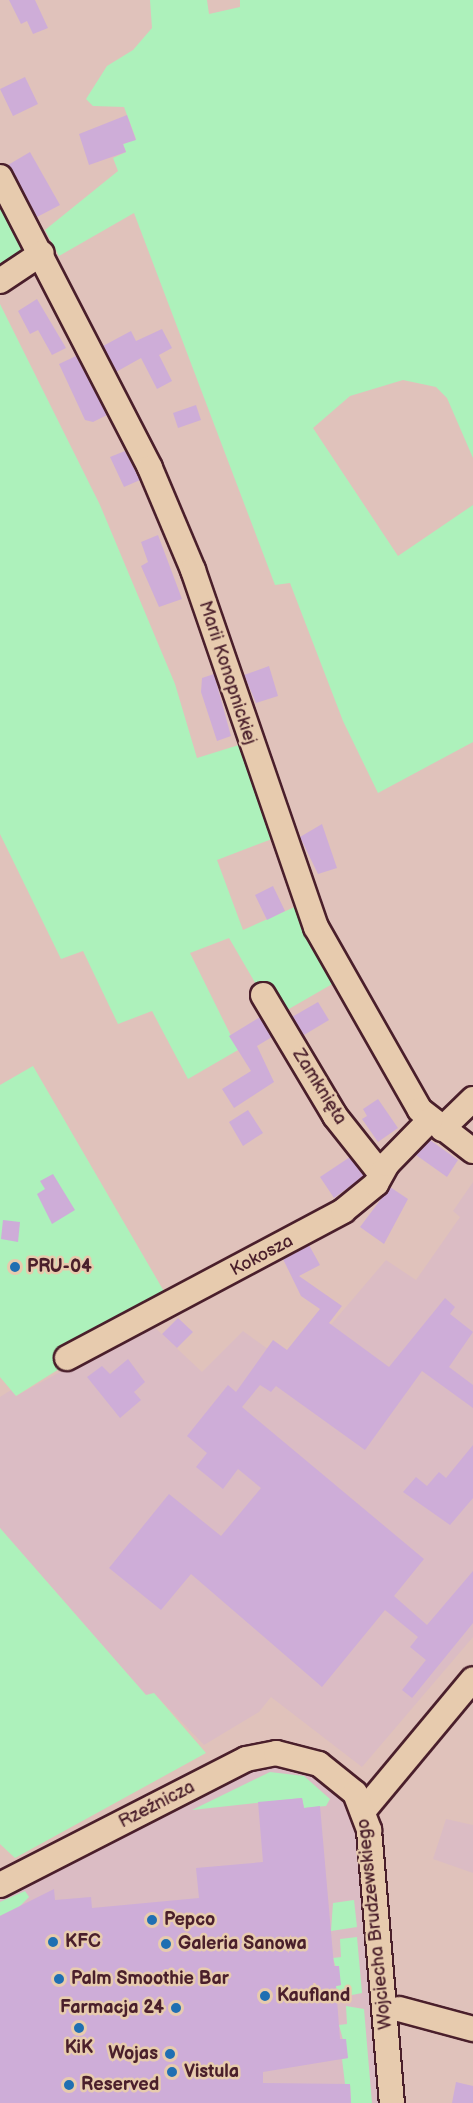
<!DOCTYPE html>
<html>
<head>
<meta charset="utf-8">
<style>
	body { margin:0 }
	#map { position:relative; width:473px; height:2103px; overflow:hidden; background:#e0c2bb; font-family:"Balsamiq Sans",sans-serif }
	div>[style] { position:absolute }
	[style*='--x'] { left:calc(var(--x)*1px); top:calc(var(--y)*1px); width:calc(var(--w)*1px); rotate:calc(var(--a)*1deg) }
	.built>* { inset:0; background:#dbbcc4 }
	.green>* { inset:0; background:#adf1bb }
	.building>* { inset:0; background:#ceadd8 }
	.roads { filter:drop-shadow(2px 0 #4a1f2b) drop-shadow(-2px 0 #4a1f2b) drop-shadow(0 2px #4a1f2b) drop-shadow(0 -2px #4a1f2b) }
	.minor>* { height:24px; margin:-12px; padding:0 12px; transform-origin:12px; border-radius:12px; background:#e7cbae }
	.dots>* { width:16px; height:16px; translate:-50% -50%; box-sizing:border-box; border:3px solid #e7cbae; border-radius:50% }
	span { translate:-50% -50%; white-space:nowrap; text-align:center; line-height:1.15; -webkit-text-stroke:5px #e7cbae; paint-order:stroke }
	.street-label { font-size:18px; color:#4a1f2b }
	.poi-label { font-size:18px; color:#4a1f2b; font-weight:700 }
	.left { translate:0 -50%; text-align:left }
	.right { translate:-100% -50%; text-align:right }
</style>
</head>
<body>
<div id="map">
	<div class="built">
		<div style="clip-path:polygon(473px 1182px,473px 1637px,362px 1767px,271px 1697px,259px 1712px,204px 1745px,154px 1693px,146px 1695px,0 1528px,0 1397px,11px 1390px,16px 1396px,150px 1323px,202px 1372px,243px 1331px,294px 1368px,386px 1260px,416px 1280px,460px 1217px,453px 1211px)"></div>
		<div style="clip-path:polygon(277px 1764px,298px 1768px,334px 1789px,360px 1828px,381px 2103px,0 2103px,0 1895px,258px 1768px)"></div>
		<div style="clip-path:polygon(446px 1819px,473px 1825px,473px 1873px,433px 1859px)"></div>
	</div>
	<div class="green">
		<div style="clip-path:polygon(150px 0,207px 0,209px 14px,240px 7px,240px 0,473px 0,473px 458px,447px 398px,436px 387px,403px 380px,350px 396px,313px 428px,398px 556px,473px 505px,473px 742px,378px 793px,343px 721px,290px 583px,275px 585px,134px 213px,59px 256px,45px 230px,118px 171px,113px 158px,126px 152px,123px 144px,136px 139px,124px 107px,93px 106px,86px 99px,107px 66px,133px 50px,152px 28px)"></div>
		<div style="clip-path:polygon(0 195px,28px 245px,0 264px)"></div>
		<div style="clip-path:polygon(0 304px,100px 505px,175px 684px,197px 758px,242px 744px,272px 839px,217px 860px,243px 930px,297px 906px,334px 983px,275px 1017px,229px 938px,190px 953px,238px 1050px,188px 1079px,152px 1011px,118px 1024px,83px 951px,61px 959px,0 834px)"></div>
		<div style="clip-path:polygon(33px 1066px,169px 1300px,16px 1396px,0 1377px,0 1085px)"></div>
		<div style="clip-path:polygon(0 1528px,146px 1695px,154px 1693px,206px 1753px,15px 1858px,0 1844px)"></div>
		<div style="clip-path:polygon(270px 1772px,304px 1776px,330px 1799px,326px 1806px,304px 1808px,302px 1798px,192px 1810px)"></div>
		<div style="clip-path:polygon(25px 1891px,29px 1897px,19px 1907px,0 1916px,0 1902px)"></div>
		<div style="clip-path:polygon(354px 1900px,357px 1927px,331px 1931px,333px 1903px)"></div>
		<div style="clip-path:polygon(357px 1937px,362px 1993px,337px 1998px,336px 1986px,341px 1985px,333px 1958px,341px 1957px,340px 1939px)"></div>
		<div style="clip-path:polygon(346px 2006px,364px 2009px,372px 2103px,351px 2103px,350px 2084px,345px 2084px,342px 2059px,348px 2058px,339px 2025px,347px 2024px)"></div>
	</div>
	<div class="building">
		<div style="clip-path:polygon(9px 0,35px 0,48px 28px,33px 34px,27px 21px,21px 24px)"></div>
		<div style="clip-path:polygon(25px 77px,38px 104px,13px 116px,0 89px)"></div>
		<div style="clip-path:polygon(127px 115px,136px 140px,123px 144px,126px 152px,89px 165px,79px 134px)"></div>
		<div style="clip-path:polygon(30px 152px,60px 205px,37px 217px,8px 165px)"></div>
		<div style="clip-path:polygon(37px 299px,66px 348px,52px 355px,38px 330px,30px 334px,18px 311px)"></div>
		<div style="clip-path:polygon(162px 329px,172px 348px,159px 355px,172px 381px,157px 389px,141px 358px,116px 372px,103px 346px,131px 331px,136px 341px)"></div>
		<div style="clip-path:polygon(76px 356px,107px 415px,93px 422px,85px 420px,59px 364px)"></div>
		<div style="clip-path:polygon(196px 405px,201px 420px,178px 428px,173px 413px)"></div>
		<div style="clip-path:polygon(125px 451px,140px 480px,124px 487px,110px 457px)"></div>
		<div style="clip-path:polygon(158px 535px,182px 599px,159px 607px,141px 566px,148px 562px,141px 542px)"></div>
		<div style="clip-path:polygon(269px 666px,278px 696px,256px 703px,244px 675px)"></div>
		<div style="clip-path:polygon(214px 674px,231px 736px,217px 741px,201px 692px,202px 678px)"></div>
		<div style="clip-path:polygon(322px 824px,337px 868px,318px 874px,300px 837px)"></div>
		<div style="clip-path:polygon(273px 886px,285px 911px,267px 920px,255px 895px)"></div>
		<div style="clip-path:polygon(318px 1002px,329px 1020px,304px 1035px,292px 1017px)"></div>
		<div style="clip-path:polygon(260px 1017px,272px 1037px,257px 1046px,274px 1082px,234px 1108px,222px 1089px,251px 1071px,229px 1036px)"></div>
		<div style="clip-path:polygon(378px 1099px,398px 1128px,378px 1142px,362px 1119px,367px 1116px,363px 1109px)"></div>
		<div style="clip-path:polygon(248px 1110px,263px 1133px,243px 1146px,229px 1122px)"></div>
		<div style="clip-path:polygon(430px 1140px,458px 1160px,447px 1177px,416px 1155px)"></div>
		<div style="clip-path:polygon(350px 1157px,364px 1176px,334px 1198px,320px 1177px)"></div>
		<div style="clip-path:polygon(53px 1174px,75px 1210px,52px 1224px,37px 1194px,45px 1189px,40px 1181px)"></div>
		<div style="clip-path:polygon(390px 1187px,408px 1199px,384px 1244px,360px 1227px)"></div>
		<div style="clip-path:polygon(3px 1220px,20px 1222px,18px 1242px,1px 1239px)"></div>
		<div style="clip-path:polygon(309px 1245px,320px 1265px,299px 1276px,342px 1306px,329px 1323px,389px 1367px,445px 1298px,455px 1307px,450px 1314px,473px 1332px,449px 1367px,473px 1385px,473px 1408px,422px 1371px,365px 1450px,276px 1386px,271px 1392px,260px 1385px,242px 1407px,424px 1559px,394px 1596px,427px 1625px,473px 1571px,473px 1623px,412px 1698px,402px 1690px,426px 1660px,410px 1647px,418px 1637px,385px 1610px,322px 1687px,191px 1574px,161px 1610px,109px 1568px,169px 1494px,221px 1536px,261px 1488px,238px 1469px,223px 1489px,196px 1467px,207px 1453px,187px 1436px,228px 1385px,236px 1392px,273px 1340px,287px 1350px,320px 1309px,301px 1296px,283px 1259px)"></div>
		<div style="clip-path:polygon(178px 1318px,193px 1332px,177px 1348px,162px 1334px)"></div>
		<div style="clip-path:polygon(128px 1359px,145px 1382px,134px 1392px,141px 1400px,120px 1418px,87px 1377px,102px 1366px,110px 1374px)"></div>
		<div style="clip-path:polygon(473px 1445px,473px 1498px,450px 1525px,403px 1492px,416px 1477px,427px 1486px,439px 1472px,446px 1478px)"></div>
		<div style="clip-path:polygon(302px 1798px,304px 1808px,320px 1806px,334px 1966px,339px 1966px,341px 1985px,336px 1986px,340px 2039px,346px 2039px,348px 2058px,263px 2072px,263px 2083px,350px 2084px,351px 2103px,0 2103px,0 1916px,54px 1889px,55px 1900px,91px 1897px,92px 1908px,199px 1898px,196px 1868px,263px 1862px,258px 1802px)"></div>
		<div style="clip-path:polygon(456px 2082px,473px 2086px,473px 2103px,452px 2103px)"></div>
	</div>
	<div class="roads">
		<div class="minor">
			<div style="--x:0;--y:177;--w:327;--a:62.7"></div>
			<div style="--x:150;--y:468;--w:111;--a:67.1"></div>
			<div style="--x:193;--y:570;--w:378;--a:71"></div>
			<div style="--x:316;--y:927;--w:210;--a:60.4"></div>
			<div style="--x:420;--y:1110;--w:67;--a:37.7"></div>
			<div style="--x:0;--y:281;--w:50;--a:-33.7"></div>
			<div style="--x:263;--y:995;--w:141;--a:59.2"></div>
			<div style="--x:335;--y:1116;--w:74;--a:51.6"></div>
			<div style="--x:442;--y:1129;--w:43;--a:-44.1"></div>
			<div style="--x:67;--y:1358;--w:313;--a:-28"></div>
			<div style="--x:343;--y:1211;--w:43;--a:-39.3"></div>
			<div style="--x:376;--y:1184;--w:23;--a:-61"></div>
			<div style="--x:387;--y:1164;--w:62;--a:-45.7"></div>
			<div style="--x:364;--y:1810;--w:170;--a:-50.2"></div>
			<div style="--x:0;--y:1885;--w:276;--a:-27.1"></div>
			<div style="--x:246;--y:1759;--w:31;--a:-11"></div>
			<div style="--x:276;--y:1753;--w:44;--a:14.3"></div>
			<div style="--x:319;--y:1764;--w:46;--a:38.9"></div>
			<div style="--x:355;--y:1793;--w:40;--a:69"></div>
			<div style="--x:369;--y:1830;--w:274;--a:85.2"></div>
			<div style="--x:399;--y:2009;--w:77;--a:15.1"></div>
		</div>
	</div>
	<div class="dots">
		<div style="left:15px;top:1267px;background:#1f6fb2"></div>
		<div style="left:152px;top:1920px;background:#1f6fb2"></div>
		<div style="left:53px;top:1942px;background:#1f6fb2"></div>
		<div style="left:166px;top:1944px;background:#1f6fb2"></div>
		<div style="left:59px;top:1979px;background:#1f6fb2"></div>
		<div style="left:265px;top:1996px;background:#1f6fb2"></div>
		<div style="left:176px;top:2008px;background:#1f6fb2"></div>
		<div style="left:79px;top:2028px;background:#1f6fb2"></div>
		<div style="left:170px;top:2054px;background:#1f6fb2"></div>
		<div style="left:172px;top:2072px;background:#1f6fb2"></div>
		<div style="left:69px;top:2085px;background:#1f6fb2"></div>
	</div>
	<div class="street-label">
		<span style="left:227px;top:673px;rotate:72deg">Marii Konopnickiej</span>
		<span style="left:319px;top:1087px;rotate:58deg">Zamknięta</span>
		<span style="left:262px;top:1256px;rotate:-28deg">Kokosza</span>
		<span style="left:157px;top:1805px;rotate:-27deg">Rzeźnicza</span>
		<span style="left:375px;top:1924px;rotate:-96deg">Wojciecha Brudzewskiego</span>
	</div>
	<div class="poi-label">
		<span class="left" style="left:27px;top:1267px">PRU-04</span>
		<span class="left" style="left:164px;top:1920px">Pepco</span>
		<span class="left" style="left:65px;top:1942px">KFC</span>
		<span class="left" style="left:178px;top:1944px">Galeria Sanowa</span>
		<span class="left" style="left:71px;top:1979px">Palm Smoothie Bar</span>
		<span class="left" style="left:277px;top:1996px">Kaufland</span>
		<span class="right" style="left:164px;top:2008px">Farmacja 24</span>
		<span style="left:79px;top:2048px">KiK</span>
		<span class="right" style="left:158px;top:2054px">Wojas</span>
		<span class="left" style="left:184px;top:2072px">Vistula</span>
		<span class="left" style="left:81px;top:2085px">Reserved</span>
	</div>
</div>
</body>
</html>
